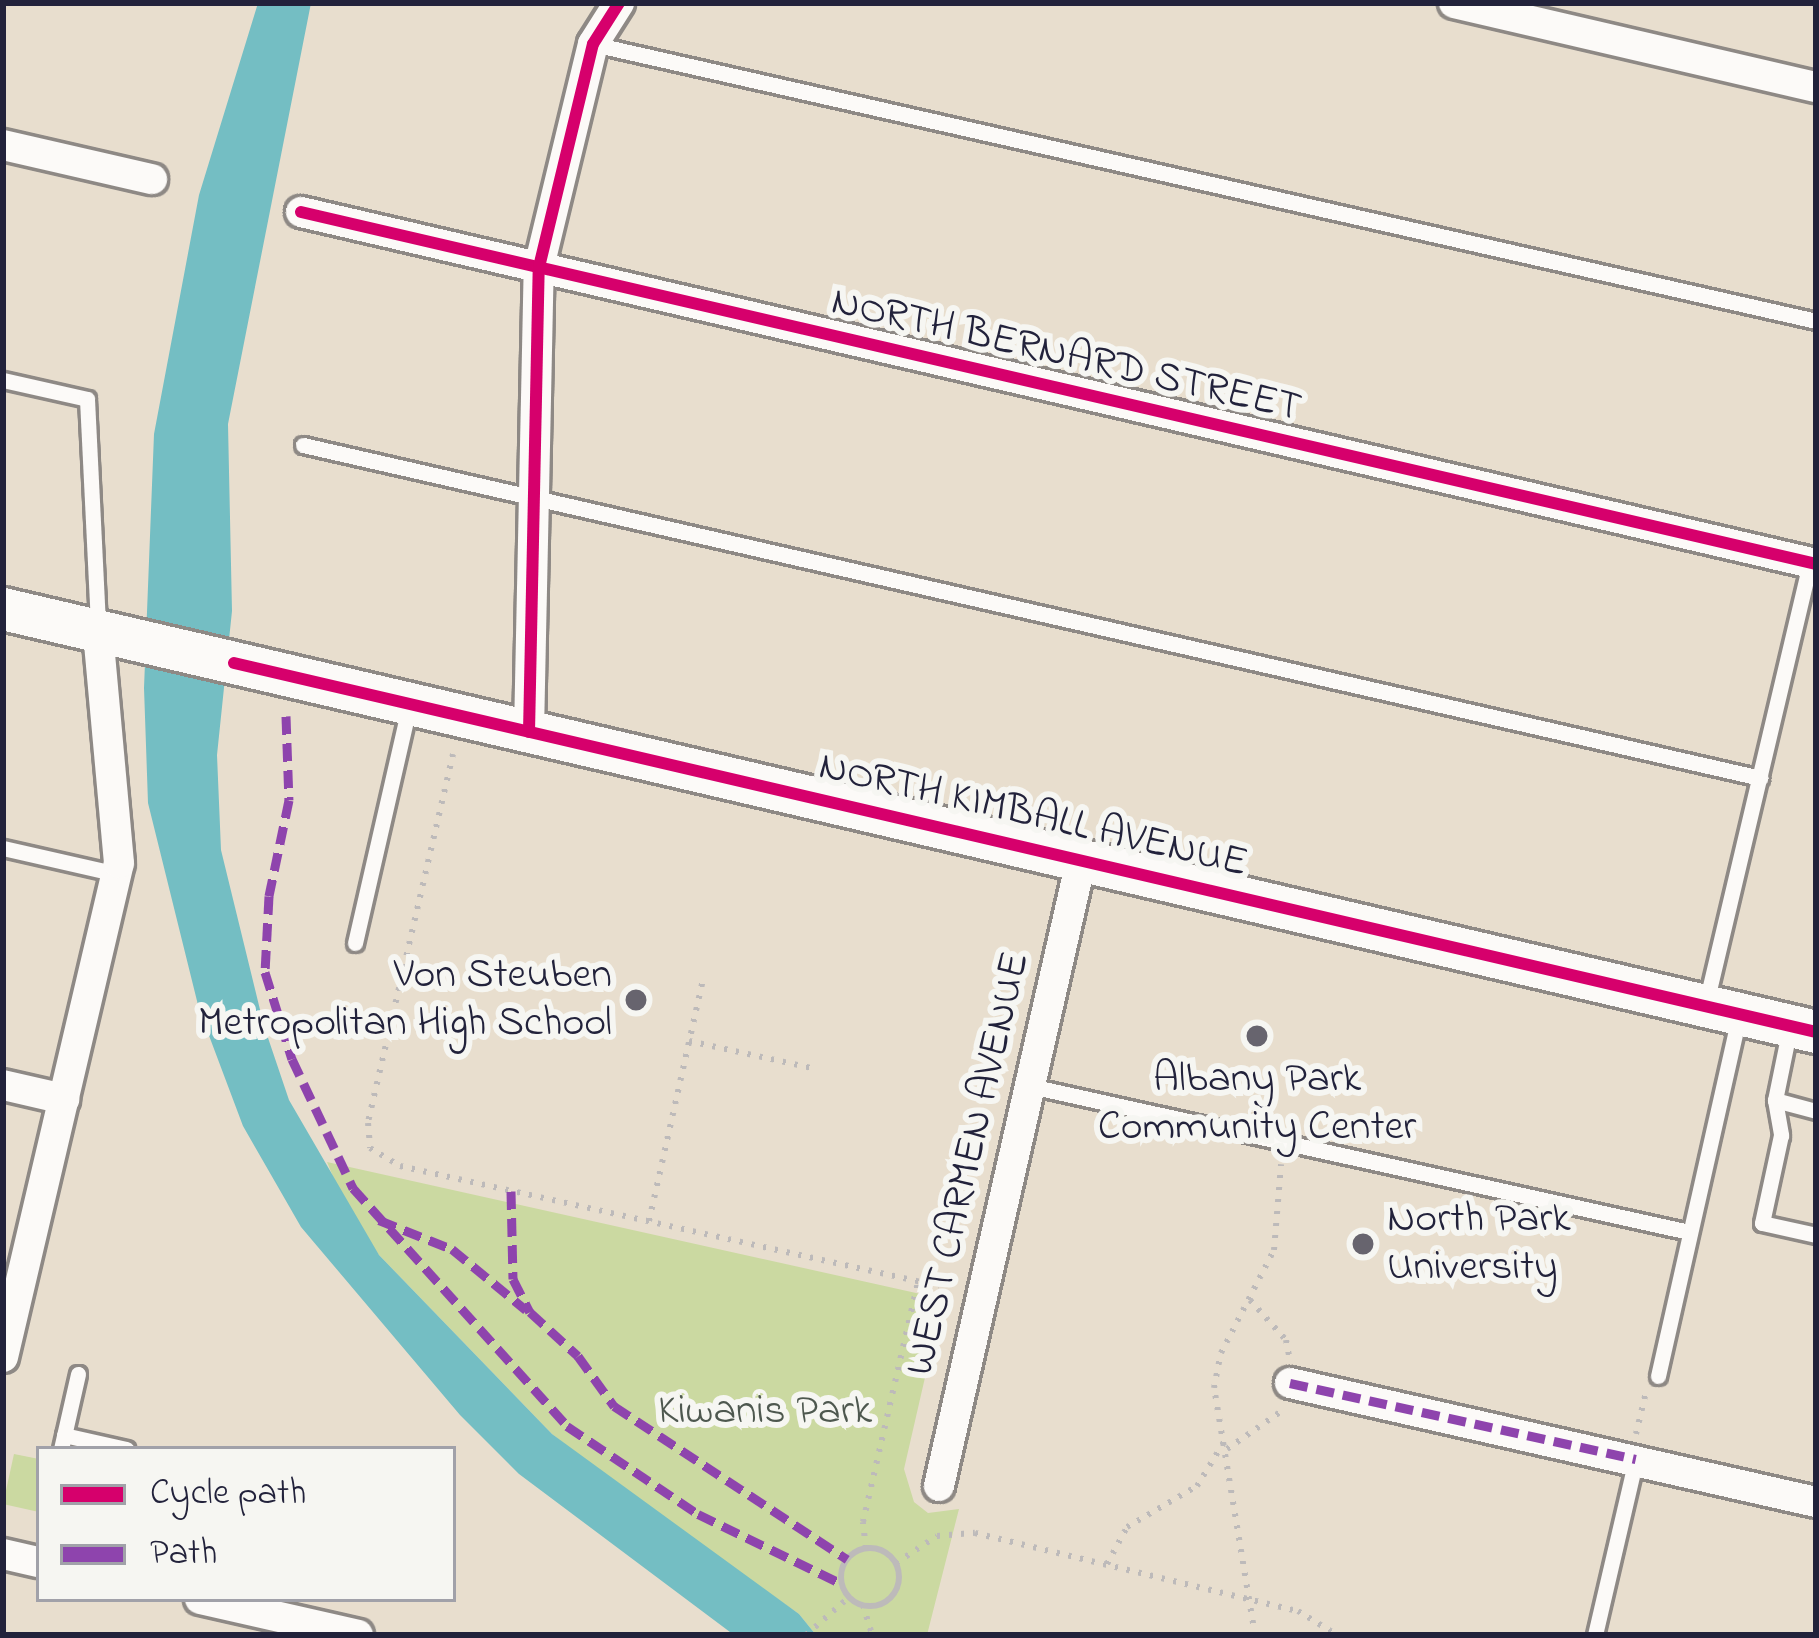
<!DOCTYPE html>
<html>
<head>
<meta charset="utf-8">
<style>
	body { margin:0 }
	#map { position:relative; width:1819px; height:1638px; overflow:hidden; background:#e8dece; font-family:"Indie Flower",sans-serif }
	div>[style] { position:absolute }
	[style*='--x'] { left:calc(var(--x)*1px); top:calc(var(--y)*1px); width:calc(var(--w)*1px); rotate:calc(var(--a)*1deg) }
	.green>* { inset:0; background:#cbd9a1 }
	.water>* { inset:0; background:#74bec3 }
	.path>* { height:6px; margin-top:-3px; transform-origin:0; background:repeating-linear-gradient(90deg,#bdbaba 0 3px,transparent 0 12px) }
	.path>.ring { margin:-3px; padding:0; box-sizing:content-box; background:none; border:6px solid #bdbaba; border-radius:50% }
	.roads { filter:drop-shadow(3px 0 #8e8985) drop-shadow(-3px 0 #8e8985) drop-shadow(0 3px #8e8985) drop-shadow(0 -3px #8e8985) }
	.lane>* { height:15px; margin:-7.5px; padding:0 7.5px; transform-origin:7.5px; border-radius:7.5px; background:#fcfaf8 }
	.street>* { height:30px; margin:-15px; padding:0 15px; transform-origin:15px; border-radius:15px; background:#fcfaf8 }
	.secondary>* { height:42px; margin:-21px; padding:0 21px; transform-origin:21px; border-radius:21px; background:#fcfaf8 }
	.quiet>* { height:9px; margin-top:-4.5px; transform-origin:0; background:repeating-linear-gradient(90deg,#8e44ad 0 18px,transparent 0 27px) }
	.cycleway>* { height:12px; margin:-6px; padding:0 6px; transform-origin:6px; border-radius:6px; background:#d6006c }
	.dots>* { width:33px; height:33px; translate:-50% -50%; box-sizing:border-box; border:6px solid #f6f6f2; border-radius:50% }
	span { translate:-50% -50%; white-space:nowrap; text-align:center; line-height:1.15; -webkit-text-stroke:12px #f6f6f2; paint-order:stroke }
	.street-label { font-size:42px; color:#22223b }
	.poi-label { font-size:42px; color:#22223b }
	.right { translate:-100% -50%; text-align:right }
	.left { translate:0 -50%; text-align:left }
	.park-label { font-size:42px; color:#4e584f }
	.frame { position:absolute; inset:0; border:6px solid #22223b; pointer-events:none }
	.legend { position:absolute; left:36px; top:1446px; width:420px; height:156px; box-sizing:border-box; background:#f6f6f2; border:3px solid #a1a1a9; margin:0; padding:15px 21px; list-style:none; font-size:36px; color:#22223b }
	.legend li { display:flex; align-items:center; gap:24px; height:60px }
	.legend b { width:60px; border:3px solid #a1a1a9 }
</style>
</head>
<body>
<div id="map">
	<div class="green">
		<div style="clip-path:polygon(327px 1162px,943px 1299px,904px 1469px,914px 1502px,928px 1513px,959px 1509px,927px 1635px,816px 1635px,799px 1614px,627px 1493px,552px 1434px,379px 1255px,350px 1218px)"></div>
		<div style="clip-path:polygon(14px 1454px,39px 1459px,39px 1512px,3px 1504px)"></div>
	</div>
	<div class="water">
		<div style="clip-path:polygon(258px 3px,311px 3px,228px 424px,232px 611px,217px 755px,221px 850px,264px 1026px,289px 1100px,379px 1255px,552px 1434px,799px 1614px,816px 1635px,734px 1635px,519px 1474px,460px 1415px,301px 1227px,243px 1126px,199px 1009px,148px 803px,144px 688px,154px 434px,199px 195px)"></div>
	</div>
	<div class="path">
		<div style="--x:453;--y:754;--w:379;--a:103"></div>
		<div style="--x:368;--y:1123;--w:25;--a:85"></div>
		<div style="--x:370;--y:1148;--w:35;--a:31"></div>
		<div style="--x:400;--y:1166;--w:552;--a:12.55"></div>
		<div style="--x:689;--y:1041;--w:126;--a:12.4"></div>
		<div style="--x:649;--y:1221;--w:244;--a:-77.4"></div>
		<div style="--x:1250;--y:1300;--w:54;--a:48"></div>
		<div style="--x:1286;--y:1340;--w:16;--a:79"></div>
		<div style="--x:1636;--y:1434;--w:43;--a:-76.6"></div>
		<div style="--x:1227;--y:1449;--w:68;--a:-34.9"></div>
		<div style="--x:866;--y:1548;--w:26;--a:-97"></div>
		<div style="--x:863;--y:1522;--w:246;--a:-77.1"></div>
		<div class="ring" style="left:841px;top:1548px;width:52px;height:52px"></div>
		<div style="--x:896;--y:1563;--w:49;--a:-33.4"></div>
		<div style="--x:937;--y:1536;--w:38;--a:-5"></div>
		<div style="--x:975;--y:1533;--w:332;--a:13.6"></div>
		<div style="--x:1298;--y:1611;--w:46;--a:31.6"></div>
		<div style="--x:1107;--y:1564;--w:42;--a:-61.6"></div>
		<div style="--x:1127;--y:1527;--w:81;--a:-30.4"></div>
		<div style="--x:1197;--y:1486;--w:52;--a:-58.5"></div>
		<div style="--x:863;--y:1605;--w:31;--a:73"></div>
		<div style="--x:806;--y:1635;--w:56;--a:-41.4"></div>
		<div style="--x:1255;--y:1635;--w:250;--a:-99.4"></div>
		<div style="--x:1214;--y:1388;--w:36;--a:-79"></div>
		<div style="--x:1221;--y:1353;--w:116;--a:-62.8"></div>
		<div style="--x:1274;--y:1250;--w:86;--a:-85.3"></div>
	</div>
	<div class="roads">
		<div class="lane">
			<div style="--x:593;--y:44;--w:1254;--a:12.76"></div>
			<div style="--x:3;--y:380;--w:86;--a:12.7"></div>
			<div style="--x:87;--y:399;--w:228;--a:87.2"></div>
			<div style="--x:303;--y:445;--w:1495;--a:12.87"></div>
			<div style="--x:3;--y:848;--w:117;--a:12.8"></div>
			<div style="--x:355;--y:943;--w:242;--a:-77.1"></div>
			<div style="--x:1706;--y:1003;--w:453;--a:-76.7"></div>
			<div style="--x:1790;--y:1027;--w:75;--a:101.6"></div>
			<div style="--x:1775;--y:1100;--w:42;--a:15"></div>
			<div style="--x:1030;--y:1086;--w:675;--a:12.49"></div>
			<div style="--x:1775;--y:1100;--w:36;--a:80"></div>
			<div style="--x:1781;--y:1135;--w:90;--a:102.2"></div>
			<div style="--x:1762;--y:1223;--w:55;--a:12.5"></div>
			<div style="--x:1658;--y:1376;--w:368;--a:-77.3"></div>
			<div style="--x:64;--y:1435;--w:64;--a:12.7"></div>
			<div style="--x:61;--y:1449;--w:77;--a:-77.2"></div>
			<div style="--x:1595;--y:1635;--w:181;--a:-76.9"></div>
		</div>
		<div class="street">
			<div style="--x:1454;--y:3;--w:372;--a:13.1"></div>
			<div style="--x:3;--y:145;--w:153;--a:12.9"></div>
			<div style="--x:301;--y:212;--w:1555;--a:13.08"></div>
			<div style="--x:529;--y:732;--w:465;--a:-88.8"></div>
			<div style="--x:539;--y:267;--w:229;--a:-76.4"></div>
			<div style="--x:593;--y:44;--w:49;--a:-57.6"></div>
			<div style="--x:3;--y:1085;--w:63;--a:12.9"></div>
			<div style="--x:3;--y:1357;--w:507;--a:-76.79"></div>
			<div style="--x:119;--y:863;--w:234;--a:-95.2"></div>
			<div style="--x:1290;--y:1383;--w:539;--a:12.75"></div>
			<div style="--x:939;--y:1486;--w:641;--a:-77.2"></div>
			<div style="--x:3;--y:1554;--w:37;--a:13"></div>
			<div style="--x:200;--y:1599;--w:162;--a:12.8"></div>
		</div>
		<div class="secondary">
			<div style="--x:3;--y:609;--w:1862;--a:13.13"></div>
		</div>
	</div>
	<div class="quiet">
		<div style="--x:286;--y:716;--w:84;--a:88"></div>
		<div style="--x:289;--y:800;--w:98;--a:101.8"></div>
		<div style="--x:269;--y:896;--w:76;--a:93"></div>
		<div style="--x:265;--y:972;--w:91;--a:72.8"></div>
		<div style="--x:292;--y:1059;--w:143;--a:64.7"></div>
		<div style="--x:353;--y:1188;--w:320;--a:48"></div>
		<div style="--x:567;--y:1426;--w:158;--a:33.9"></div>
		<div style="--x:698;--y:1514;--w:160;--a:25.9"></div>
		<div style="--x:511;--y:1191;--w:88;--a:88.7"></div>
		<div style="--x:513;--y:1279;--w:37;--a:63"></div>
		<div style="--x:530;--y:1312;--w:65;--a:42.5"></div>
		<div style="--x:578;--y:1356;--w:62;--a:54.2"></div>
		<div style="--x:614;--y:1406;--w:279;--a:33.3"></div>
		<div style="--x:379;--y:1220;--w:79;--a:21.7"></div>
		<div style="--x:452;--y:1249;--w:96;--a:39.5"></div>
		<div style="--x:1290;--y:1383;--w:354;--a:12.4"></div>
	</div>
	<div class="cycleway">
		<div style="--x:301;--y:212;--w:1555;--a:13.08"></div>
		<div style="--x:234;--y:663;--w:1624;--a:13.13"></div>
		<div style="--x:529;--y:732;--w:465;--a:-88.8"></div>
		<div style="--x:539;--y:267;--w:229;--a:-76.4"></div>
		<div style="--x:593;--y:44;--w:49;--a:-57.6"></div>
	</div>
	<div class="dots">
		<div style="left:636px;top:1000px;background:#67646e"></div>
		<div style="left:1257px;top:1036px;background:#67646e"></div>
		<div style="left:1363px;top:1244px;background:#67646e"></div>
	</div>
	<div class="street-label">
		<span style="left:1066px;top:356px;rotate:13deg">NORTH BERNARD STREET</span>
		<span style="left:1033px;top:816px;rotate:13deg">NORTH KIMBALL AVENUE</span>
		<span style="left:969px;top:1164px;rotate:-77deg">WEST CARMEN AVENUE</span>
	</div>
	<div class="poi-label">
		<span class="right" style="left:612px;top:1000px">Von Steuben<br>Metropolitan High School</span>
		<span style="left:1257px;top:1104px">Albany Park<br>Community Center</span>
		<span class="left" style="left:1387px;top:1244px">North Park<br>University</span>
	</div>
	<div class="park-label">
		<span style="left:765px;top:1412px">Kiwanis Park</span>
	</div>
	<div class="frame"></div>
	<ul class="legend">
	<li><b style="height:15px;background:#d6006c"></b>Cycle path</li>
	<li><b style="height:15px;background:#8e44ad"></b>Path</li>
	</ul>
</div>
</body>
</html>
